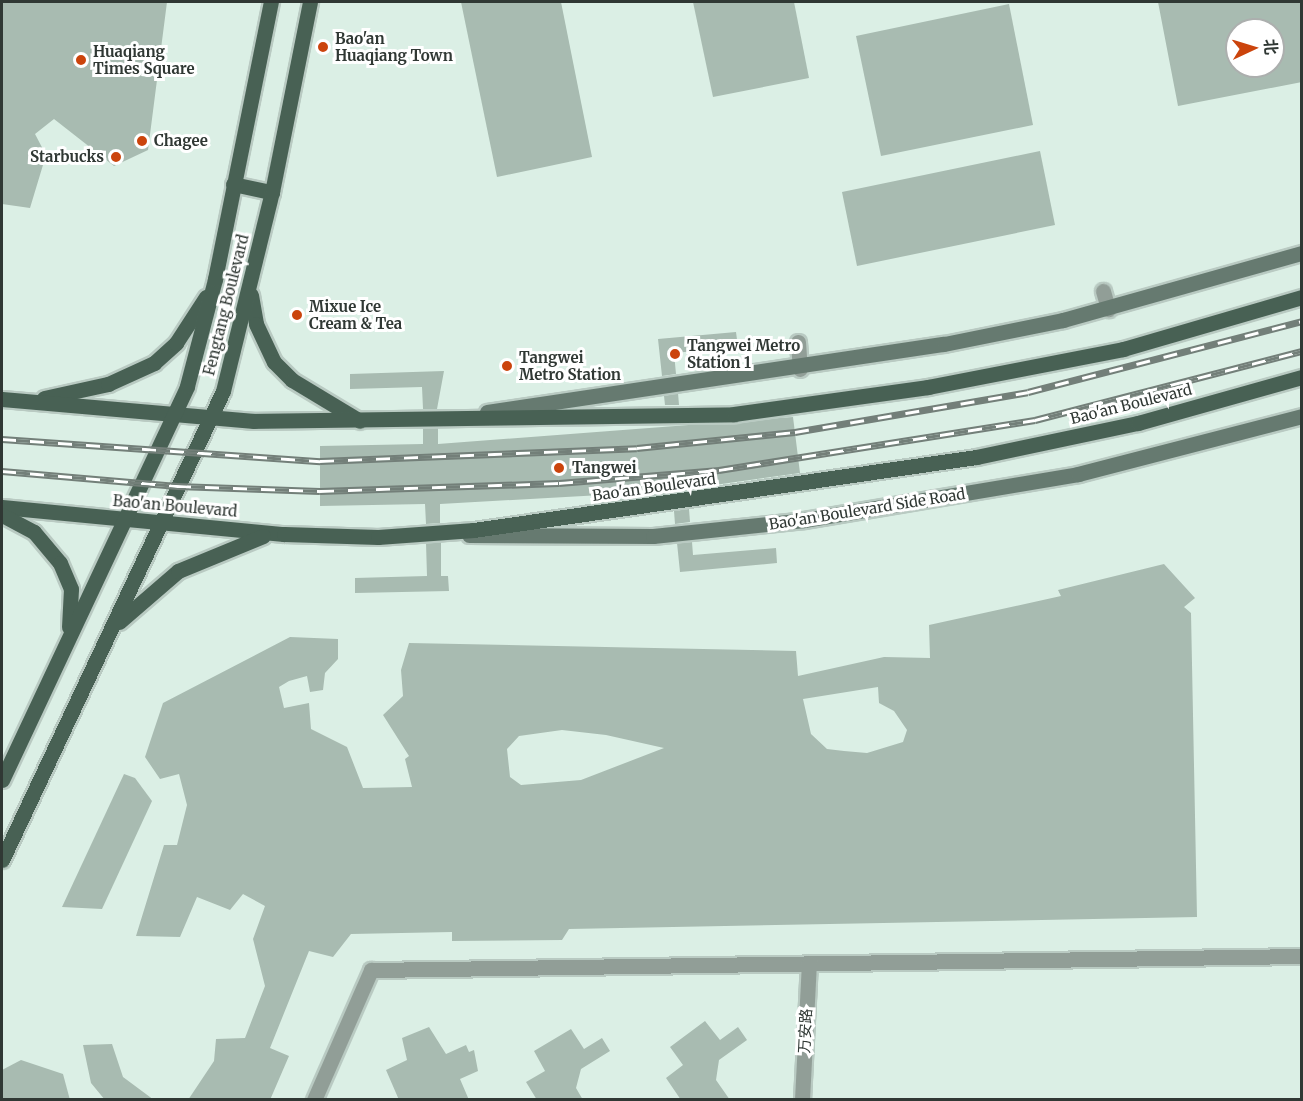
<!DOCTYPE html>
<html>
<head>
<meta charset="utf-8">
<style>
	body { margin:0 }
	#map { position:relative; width:1303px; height:1101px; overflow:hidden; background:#dbefe5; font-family:Merriweather,"Noto Sans SC",serif }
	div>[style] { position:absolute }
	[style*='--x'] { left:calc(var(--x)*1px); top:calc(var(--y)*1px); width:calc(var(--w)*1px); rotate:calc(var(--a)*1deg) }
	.building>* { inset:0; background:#a8bbb1 }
	.roads { filter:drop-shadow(2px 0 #b9cac2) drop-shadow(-2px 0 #b9cac2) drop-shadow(0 2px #b9cac2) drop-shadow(0 -2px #b9cac2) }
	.minor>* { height:15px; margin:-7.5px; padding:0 7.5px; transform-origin:7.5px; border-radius:7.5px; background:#919e97 }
	.secondary>* { height:15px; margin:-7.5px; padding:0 7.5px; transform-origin:7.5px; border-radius:7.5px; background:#667a70 }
	.primary>* { height:15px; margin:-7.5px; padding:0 7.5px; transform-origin:7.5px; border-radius:7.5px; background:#486154 }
	.rail>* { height:7px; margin-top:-3.5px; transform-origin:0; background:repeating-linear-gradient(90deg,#fff 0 14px,#737f79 0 28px); box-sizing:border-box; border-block:2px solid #737f79 }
	.dots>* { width:16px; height:16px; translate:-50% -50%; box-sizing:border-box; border:3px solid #fff; border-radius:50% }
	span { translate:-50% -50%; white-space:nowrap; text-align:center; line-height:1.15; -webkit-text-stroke:6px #fff; paint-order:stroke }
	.poi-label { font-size:15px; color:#303834; font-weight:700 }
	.left { translate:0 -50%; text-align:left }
	.right { translate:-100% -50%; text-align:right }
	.street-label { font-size:15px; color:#303834 }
	.frame { position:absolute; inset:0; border:3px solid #303834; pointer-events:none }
	.north { position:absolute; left:1225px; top:18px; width:60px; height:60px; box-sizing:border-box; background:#fff; border:2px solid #acafae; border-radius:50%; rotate:86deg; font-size:16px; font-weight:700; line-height:24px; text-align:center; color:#303834 }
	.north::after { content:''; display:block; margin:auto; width:21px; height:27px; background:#cb440c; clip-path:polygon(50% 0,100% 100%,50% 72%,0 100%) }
</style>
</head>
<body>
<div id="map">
	<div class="building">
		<div style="clip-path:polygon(2px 2px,167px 2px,148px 150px,114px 166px,54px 119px,35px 134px,46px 155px,30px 208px,2px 204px)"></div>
		<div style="clip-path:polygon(461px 2px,561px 2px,592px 157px,497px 177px)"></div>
		<div style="clip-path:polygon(693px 2px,794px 2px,809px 78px,713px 97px)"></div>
		<div style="clip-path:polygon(evenodd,1158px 2px,1302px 2px,1302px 82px,1178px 106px,1158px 2px,1237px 30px,1273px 30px,1273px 66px,1237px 66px,1237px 30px)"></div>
		<div style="clip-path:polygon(1009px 4px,1033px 125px,881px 156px,856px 36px)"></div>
		<div style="clip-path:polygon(1040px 151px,1055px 225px,857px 266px,842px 192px)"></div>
		<div style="clip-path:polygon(736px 332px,738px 347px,674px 353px,676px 374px,662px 376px,658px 339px)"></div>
		<div style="clip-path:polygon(444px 371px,437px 409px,423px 409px,422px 387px,350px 389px,350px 374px)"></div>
		<div style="clip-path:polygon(678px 393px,679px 405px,665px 405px,664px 396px)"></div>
		<div style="clip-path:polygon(793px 417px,800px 473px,672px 491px,440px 504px,440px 523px,426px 524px,425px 504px,320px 506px,320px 446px,423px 444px,423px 428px,438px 428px,438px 444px)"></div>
		<div style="clip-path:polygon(689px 509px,690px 522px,675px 524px,674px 511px)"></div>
		<div style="clip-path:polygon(441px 542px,441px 576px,448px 576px,449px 591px,355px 593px,355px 578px,427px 576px,426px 543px)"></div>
		<div style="clip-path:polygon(692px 542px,693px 555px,776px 548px,777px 563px,680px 572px,677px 543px)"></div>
		<div style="clip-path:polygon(evenodd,1164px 564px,1195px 598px,1184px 607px,1191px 613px,1197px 917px,569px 929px,562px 940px,452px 941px,452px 932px,351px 934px,333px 957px,309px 951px,270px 1048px,289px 1056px,270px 1100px,188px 1100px,214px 1061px,216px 1039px,245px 1038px,265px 986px,253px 939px,265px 906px,243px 894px,230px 910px,197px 897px,180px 937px,136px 936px,164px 845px,177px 845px,187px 805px,179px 774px,160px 779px,145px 757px,163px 703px,290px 637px,338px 639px,338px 659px,325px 673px,323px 690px,310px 692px,307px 676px,289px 681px,279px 687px,284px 708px,309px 703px,311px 729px,347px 747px,363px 788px,412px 787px,405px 759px,409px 756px,383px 715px,403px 696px,401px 670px,409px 643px,796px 651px,798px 676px,884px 657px,930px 658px,929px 625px,1061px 596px,1058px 590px,1164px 564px,878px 687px,879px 703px,894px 711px,907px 730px,903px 742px,867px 753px,844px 751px,827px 749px,811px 734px,803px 699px,878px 687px,1164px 564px,562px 730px,606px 735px,664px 748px,581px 780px,521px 785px,510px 777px,507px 749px,519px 736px,562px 730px)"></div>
		<div style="clip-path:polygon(124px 774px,135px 778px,152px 801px,102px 909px,62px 907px)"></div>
		<div style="clip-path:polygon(705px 1021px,720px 1040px,738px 1027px,747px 1040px,719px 1060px,716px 1080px,730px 1100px,681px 1100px,666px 1078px,683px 1065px,670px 1047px)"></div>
		<div style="clip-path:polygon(429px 1027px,446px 1054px,466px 1045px,469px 1052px,474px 1050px,478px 1071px,460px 1079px,469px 1100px,399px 1100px,386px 1070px,407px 1060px,402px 1038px)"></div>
		<div style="clip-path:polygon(571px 1029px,584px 1049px,602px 1038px,610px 1051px,581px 1069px,576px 1088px,583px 1100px,537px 1100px,526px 1082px,545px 1071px,534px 1051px)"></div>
		<div style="clip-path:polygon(112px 1044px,123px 1077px,154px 1100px,105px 1100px,91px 1083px,83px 1045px)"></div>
		<div style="clip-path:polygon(21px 1060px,63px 1074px,70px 1100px,2px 1100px,2px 1070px)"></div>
	</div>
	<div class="roads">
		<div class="minor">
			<div style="--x:1103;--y:291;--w:19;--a:74"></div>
			<div style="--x:798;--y:342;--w:27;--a:86"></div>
			<div style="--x:314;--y:1100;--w:142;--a:-66.3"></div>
			<div style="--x:371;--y:970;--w:931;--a:-0.86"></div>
			<div style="--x:802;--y:1100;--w:137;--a:-87.1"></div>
		</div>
		<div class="secondary">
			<div style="--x:487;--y:412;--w:462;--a:-8.5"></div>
			<div style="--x:944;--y:344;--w:121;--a:-11.4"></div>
			<div style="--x:1063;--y:320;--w:248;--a:-15.7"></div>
			<div style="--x:469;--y:535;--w:184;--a:0.3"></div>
			<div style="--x:653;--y:536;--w:152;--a:-6"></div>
			<div style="--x:804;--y:520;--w:278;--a:-9.5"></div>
			<div style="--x:1078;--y:474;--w:231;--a:-14.5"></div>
		</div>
		<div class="primary">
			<div style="--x:233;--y:184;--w:40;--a:12"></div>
			<div style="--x:251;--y:295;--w:29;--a:80"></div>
			<div style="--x:256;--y:324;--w:42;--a:64.7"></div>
			<div style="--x:274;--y:362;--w:25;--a:45"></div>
			<div style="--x:292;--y:380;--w:79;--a:31.1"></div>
			<div style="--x:44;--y:398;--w:66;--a:-12.3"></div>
			<div style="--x:108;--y:384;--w:51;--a:-24.5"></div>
			<div style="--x:154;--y:363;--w:30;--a:-42"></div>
			<div style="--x:176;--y:343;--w:55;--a:-56.9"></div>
			<div style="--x:2;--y:399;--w:253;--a:5"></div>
			<div style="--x:254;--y:421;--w:480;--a:-0.8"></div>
			<div style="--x:734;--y:414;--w:196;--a:-7.9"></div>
			<div style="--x:928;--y:387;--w:199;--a:-11"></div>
			<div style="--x:1123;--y:349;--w:186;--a:-16.2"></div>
			<div style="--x:2;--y:507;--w:283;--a:5.5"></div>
			<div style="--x:284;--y:534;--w:94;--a:1.8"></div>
			<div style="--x:378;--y:537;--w:96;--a:-4.2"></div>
			<div style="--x:474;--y:530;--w:507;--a:-8.27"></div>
			<div style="--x:976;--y:457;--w:166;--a:-11.9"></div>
			<div style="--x:1138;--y:423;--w:170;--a:-15.7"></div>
			<div style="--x:2;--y:515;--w:36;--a:28"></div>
			<div style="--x:34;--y:532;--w:40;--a:50"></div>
			<div style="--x:60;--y:563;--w:28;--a:67"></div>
			<div style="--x:71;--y:589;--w:38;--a:93"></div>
			<div style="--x:119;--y:622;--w:78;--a:-40.8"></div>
			<div style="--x:178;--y:571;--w:92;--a:-22.4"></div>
			<div style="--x:2;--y:780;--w:435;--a:-64.8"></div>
			<div style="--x:187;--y:386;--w:111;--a:-75.3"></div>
			<div style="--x:215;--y:279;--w:283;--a:-78.6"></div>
			<div style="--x:2;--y:860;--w:518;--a:-64.77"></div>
			<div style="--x:223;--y:391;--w:205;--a:-76.2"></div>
			<div style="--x:272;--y:192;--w:194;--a:-78.7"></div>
		</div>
	</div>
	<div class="rail">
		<div style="--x:2;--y:439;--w:319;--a:4"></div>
		<div style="--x:320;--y:461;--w:317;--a:-2.3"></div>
		<div style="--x:637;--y:448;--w:159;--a:-5.8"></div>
		<div style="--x:795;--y:432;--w:236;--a:-9.7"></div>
		<div style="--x:1028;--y:392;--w:283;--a:-14.5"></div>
		<div style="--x:2;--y:471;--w:176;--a:4.9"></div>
		<div style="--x:177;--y:486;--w:143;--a:2"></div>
		<div style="--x:320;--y:491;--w:239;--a:-1.9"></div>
		<div style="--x:559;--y:483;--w:161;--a:-4.6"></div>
		<div style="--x:719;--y:470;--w:320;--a:-9"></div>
		<div style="--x:1035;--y:420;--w:276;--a:-14.5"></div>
	</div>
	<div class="dots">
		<div style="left:323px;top:47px;background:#cb440c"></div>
		<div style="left:81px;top:60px;background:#cb440c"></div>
		<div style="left:142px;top:141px;background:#cb440c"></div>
		<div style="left:116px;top:157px;background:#cb440c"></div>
		<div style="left:297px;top:315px;background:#cb440c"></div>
		<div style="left:675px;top:354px;background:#cb440c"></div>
		<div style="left:507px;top:366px;background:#cb440c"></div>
		<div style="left:559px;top:468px;background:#cb440c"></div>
	</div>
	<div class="poi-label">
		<span class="left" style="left:335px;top:47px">Bao'an<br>Huaqiang Town</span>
		<span class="left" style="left:93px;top:60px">Huaqiang<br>Times Square</span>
		<span class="left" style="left:154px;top:141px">Chagee</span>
		<span class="right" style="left:104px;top:157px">Starbucks</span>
		<span class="left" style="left:309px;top:315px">Mixue Ice<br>Cream &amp; Tea</span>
		<span class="left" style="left:687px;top:354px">Tangwei Metro<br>Station 1</span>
		<span class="left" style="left:519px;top:366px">Tangwei<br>Metro Station</span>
		<span class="left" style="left:572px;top:468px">Tangwei</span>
	</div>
	<div class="street-label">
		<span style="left:226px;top:305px;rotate:-76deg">Fengtang Boulevard</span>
		<span style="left:1131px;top:404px;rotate:-14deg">Bao'an Boulevard</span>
		<span style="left:654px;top:487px;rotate:-8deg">Bao'an Boulevard</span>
		<span style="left:175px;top:506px;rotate:5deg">Bao'an Boulevard</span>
		<span style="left:867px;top:509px;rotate:-9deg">Bao'an Boulevard Side Road</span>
		<span style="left:805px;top:1031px;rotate:-87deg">万安路</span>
	</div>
	<div class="frame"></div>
	<div class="north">北</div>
</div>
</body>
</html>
